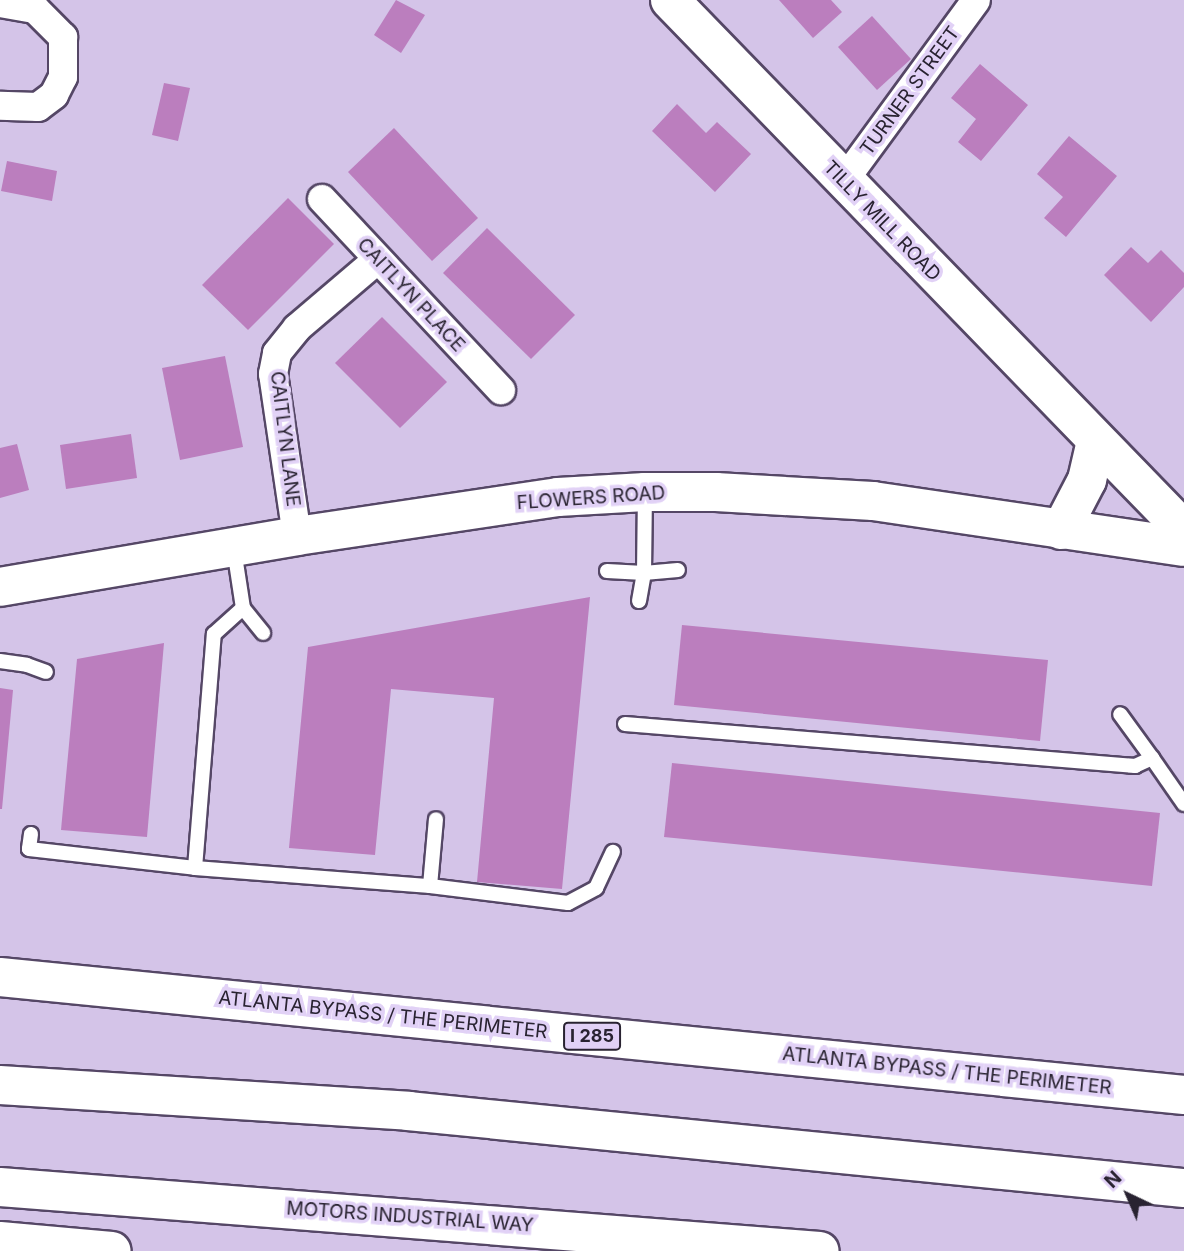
<!DOCTYPE html>
<html>
<head>
<meta charset="utf-8">
<style>
	body { margin:0 }
	#map { position:relative; width:1184px; height:1251px; overflow:hidden; background:#d4c4e8; font-family:Inter,sans-serif }
	div>[style] { position:absolute }
	[style*='--x'] { left:calc(var(--x)*1px); top:calc(var(--y)*1px); width:calc(var(--w)*1px); rotate:calc(var(--a)*1deg) }
	.building>* { inset:0; background:#bb7ebe }
	.roads { filter:drop-shadow(2px 0 #554766) drop-shadow(-2px 0 #554766) drop-shadow(0 2px #554766) drop-shadow(0 -2px #554766) }
	.lane>* { height:14px; margin:-7px; padding:0 7px; transform-origin:7px; border-radius:7px; background:#fff }
	.street>* { height:28px; margin:-14px; padding:0 14px; transform-origin:14px; border-radius:14px; background:#fff }
	.secondary>* { height:38px; margin:-19px; padding:0 19px; transform-origin:19px; border-radius:19px; background:#fff }
	.highway>* { height:38px; margin:-19px; padding:0 19px; transform-origin:19px; border-radius:19px; background:#fff }
	span { translate:-50% -50%; white-space:nowrap; text-align:center; line-height:1.15; -webkit-text-stroke:7px #e1d1f6; paint-order:stroke }
	.shield-label span { padding:2px 5px; background:#e1d1f6; border:2px solid; border-radius:5px; -webkit-text-stroke-width:0 }
	.shield-label { font-size:18px; color:#292331; font-weight:700 }
	.street-label { font-size:19px; color:#292331 }
	.north { position:absolute; left:1093px; top:1160px; width:70px; height:70px; -webkit-text-stroke:5px #e1d1f6; paint-order:stroke; rotate:316deg; font-size:19px; font-weight:700; line-height:28px; text-align:center; color:#292331 }
	.north::after { content:''; display:block; margin:auto; width:24px; height:32px; background:#292331; clip-path:polygon(50% 0,100% 100%,50% 72%,0 100%) }
</style>
</head>
<body>
<div id="map">
	<div class="building">
		<div style="clip-path:polygon(396px 0,425px 15px,401px 53px,374px 35px)"></div>
		<div style="clip-path:polygon(779px 0,831px 0,842px 12px,813px 38px)"></div>
		<div style="clip-path:polygon(872px 16px,911px 59px,877px 90px,838px 47px)"></div>
		<div style="clip-path:polygon(980px 64px,1028px 105px,981px 161px,958px 142px,976px 119px,951px 98px)"></div>
		<div style="clip-path:polygon(164px 83px,190px 88px,178px 141px,152px 135px)"></div>
		<div style="clip-path:polygon(677px 104px,706px 133px,717px 122px,751px 154px,715px 192px,652px 131px)"></div>
		<div style="clip-path:polygon(394px 128px,478px 218px,432px 261px,348px 172px)"></div>
		<div style="clip-path:polygon(1069px 136px,1117px 176px,1066px 237px,1044px 218px,1063px 197px,1037px 174px)"></div>
		<div style="clip-path:polygon(7px 161px,57px 171px,52px 201px,1px 191px)"></div>
		<div style="clip-path:polygon(288px 198px,334px 244px,248px 330px,202px 285px)"></div>
		<div style="clip-path:polygon(487px 228px,575px 315px,531px 359px,443px 273px)"></div>
		<div style="clip-path:polygon(1131px 247px,1148px 263px,1161px 250px,1184px 273px,1184px 287px,1151px 322px,1104px 275px)"></div>
		<div style="clip-path:polygon(382px 317px,447px 382px,400px 428px,335px 363px)"></div>
		<div style="clip-path:polygon(225px 356px,243px 447px,180px 460px,162px 368px)"></div>
		<div style="clip-path:polygon(131px 434px,137px 478px,66px 489px,60px 445px)"></div>
		<div style="clip-path:polygon(17px 444px,29px 490px,0 498px,0 448px)"></div>
		<div style="clip-path:polygon(590px 597px,562px 889px,477px 882px,494px 698px,391px 689px,375px 855px,289px 848px,308px 647px)"></div>
		<div style="clip-path:polygon(682px 625px,1048px 660px,1040px 741px,674px 705px)"></div>
		<div style="clip-path:polygon(164px 643px,147px 837px,61px 830px,77px 659px)"></div>
		<div style="clip-path:polygon(0 688px,13px 690px,2px 809px,0 809px)"></div>
		<div style="clip-path:polygon(672px 763px,1160px 813px,1152px 886px,664px 837px)"></div>
	</div>
	<div class="roads">
		<div class="lane">
			<div style="--x:607;--y:571;--w:37;--a:3"></div>
			<div style="--x:644;--y:573;--w:34;--a:-5"></div>
			<div style="--x:639;--y:601;--w:28;--a:-80"></div>
			<div style="--x:644;--y:573;--w:79;--a:-89.3"></div>
			<div style="--x:243;--y:608;--w:32;--a:51"></div>
			<div style="--x:0;--y:661;--w:27;--a:8"></div>
			<div style="--x:27;--y:665;--w:20;--a:20"></div>
			<div style="--x:625;--y:724;--w:512;--a:4.71"></div>
			<div style="--x:1135;--y:766;--w:19;--a:-25"></div>
			<div style="--x:1152;--y:758;--w:54;--a:-126"></div>
			<div style="--x:1152;--y:758;--w:56;--a:55.2"></div>
			<div style="--x:31;--y:834;--w:15;--a:98"></div>
			<div style="--x:29;--y:849;--w:167;--a:6.5"></div>
			<div style="--x:195;--y:868;--w:236;--a:4.4"></div>
			<div style="--x:430;--y:886;--w:139;--a:7"></div>
			<div style="--x:568;--y:903;--w:32;--a:-28"></div>
			<div style="--x:596;--y:888;--w:40;--a:-65"></div>
			<div style="--x:195;--y:868;--w:235;--a:-85.4"></div>
			<div style="--x:214;--y:634;--w:39;--a:-42"></div>
			<div style="--x:243;--y:608;--w:60;--a:-98.7"></div>
			<div style="--x:430;--y:886;--w:67;--a:-84.9"></div>
		</div>
		<div class="street">
			<div style="--x:0;--y:3;--w:36;--a:10"></div>
			<div style="--x:35;--y:9;--w:40;--a:45"></div>
			<div style="--x:63;--y:37;--w:40;--a:90"></div>
			<div style="--x:63;--y:77;--w:20;--a:117"></div>
			<div style="--x:54;--y:95;--w:20;--a:143"></div>
			<div style="--x:38;--y:107;--w:38;--a:-178"></div>
			<div style="--x:843;--y:182;--w:225;--a:-53.8"></div>
			<div style="--x:322;--y:199;--w:262;--a:46.9"></div>
			<div style="--x:297;--y:536;--w:164;--a:-98.4"></div>
			<div style="--x:273;--y:374;--w:21;--a:-79"></div>
			<div style="--x:277;--y:353;--w:32;--a:-51"></div>
			<div style="--x:297;--y:328;--w:105;--a:-40.4"></div>
		</div>
		<div class="secondary">
			<div style="--x:670;--y:0;--w:738;--a:45.88"></div>
			<div style="--x:1061;--y:530;--w:56;--a:-62.5"></div>
			<div style="--x:1087;--y:480;--w:40;--a:-77"></div>
			<div style="--x:0;--y:587;--w:301;--a:-9.7"></div>
			<div style="--x:297;--y:536;--w:264;--a:-8.5"></div>
			<div style="--x:558;--y:497;--w:87;--a:-3.3"></div>
			<div style="--x:645;--y:492;--w:71;--a:0"></div>
			<div style="--x:716;--y:492;--w:157;--a:3.3"></div>
			<div style="--x:873;--y:501;--w:314;--a:8.4"></div>
			<div style="--x:0;--y:1187;--w:822;--a:4.46"></div>
			<div style="--x:0;--y:1241;--w:112;--a:5.1"></div>
		</div>
		<div class="highway">
			<div style="--x:0;--y:977;--w:1190;--a:5.69"></div>
			<div style="--x:0;--y:1085;--w:409;--a:3.6"></div>
			<div style="--x:408;--y:1111;--w:780;--a:5.67"></div>
		</div>
	</div>
	<div class="shield-label">
		<span style="left:592px;top:1036px">I 285</span>
	</div>
	<div class="street-label">
		<span style="left:910px;top:91px;rotate:-54deg">TURNER STREET</span>
		<span style="left:882px;top:221px;rotate:46deg">TILLY MILL ROAD</span>
		<span style="left:411px;top:295px;rotate:47deg">CAITLYN PLACE</span>
		<span style="left:285px;top:439px;rotate:83deg">CAITLYN LANE</span>
		<span style="left:591px;top:498px;rotate:-4deg">FLOWERS ROAD</span>
		<span style="left:383px;top:1015px;rotate:6deg">ATLANTA BYPASS / THE PERIMETER</span>
		<span style="left:947px;top:1071px;rotate:6deg">ATLANTA BYPASS / THE PERIMETER</span>
		<span style="left:410px;top:1217px;rotate:4deg">MOTORS INDUSTRIAL WAY</span>
	</div>
	<div class="north">N</div>
</div>
</body>
</html>
